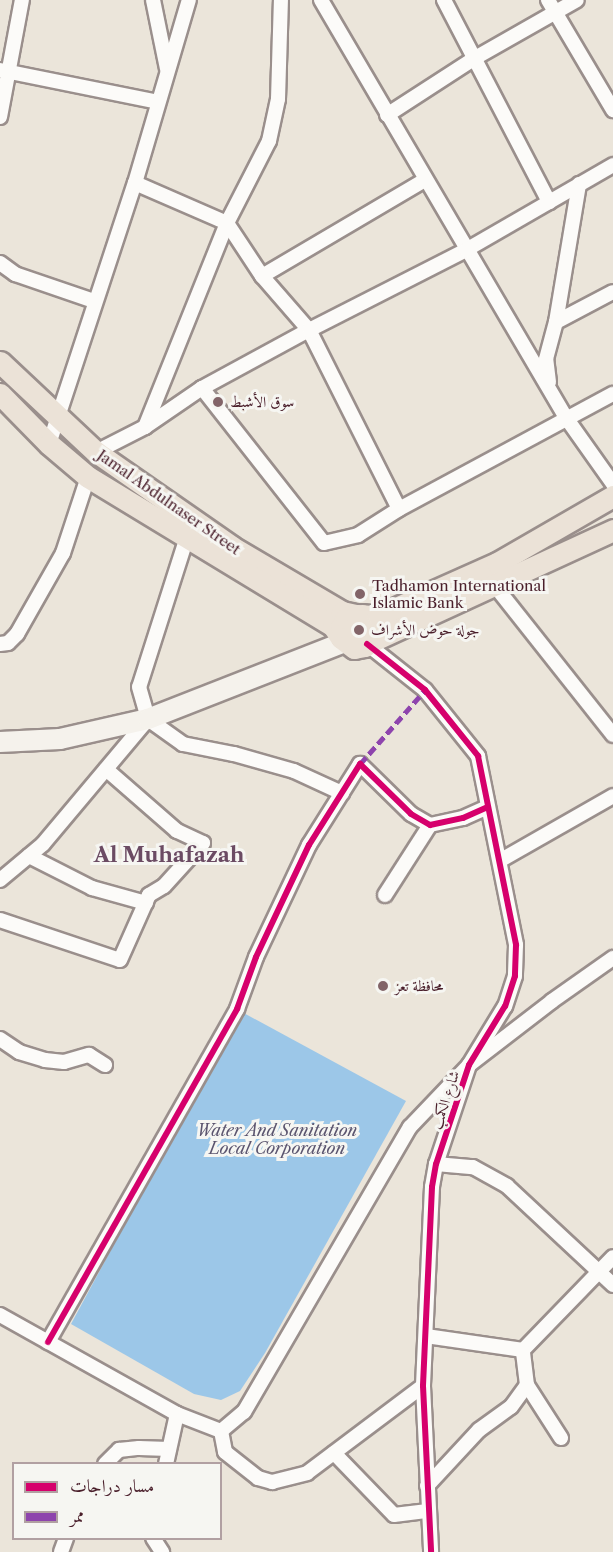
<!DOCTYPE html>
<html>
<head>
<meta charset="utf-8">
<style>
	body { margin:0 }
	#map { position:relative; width:613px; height:1552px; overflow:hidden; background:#ebe5da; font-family:"Libre Caslon Text",Amiri,serif }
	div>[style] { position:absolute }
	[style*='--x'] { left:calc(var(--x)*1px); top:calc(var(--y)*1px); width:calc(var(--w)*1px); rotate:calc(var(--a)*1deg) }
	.water>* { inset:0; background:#9cc7e8 }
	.roads { filter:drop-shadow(2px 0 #9a8f8c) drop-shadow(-2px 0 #9a8f8c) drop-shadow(0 2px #9a8f8c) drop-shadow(0 -2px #9a8f8c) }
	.minor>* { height:14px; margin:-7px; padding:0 7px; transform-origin:7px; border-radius:7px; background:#fcfbf9 }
	.secondary>* { height:20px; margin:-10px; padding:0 10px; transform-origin:10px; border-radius:10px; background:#f5f2ec }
	.primary>* { height:21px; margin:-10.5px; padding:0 10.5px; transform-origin:10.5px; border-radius:10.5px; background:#ebe2d7 }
	.quiet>* { height:4.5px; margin-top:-2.25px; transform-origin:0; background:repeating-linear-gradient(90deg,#8e44ad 0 9px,transparent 0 13.5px) }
	.cycleway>* { height:6px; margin:-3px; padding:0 3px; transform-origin:3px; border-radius:3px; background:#d6006c }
	.dots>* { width:16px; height:16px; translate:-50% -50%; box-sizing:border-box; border:3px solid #f6f6f2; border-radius:50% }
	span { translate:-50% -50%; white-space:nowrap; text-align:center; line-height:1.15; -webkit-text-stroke:6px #f6f6f2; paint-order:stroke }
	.poi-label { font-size:15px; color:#4a1f2b }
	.left { translate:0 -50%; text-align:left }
	.street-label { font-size:15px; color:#4a1f2b }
	.water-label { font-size:16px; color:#5b556f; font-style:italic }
	.district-label { font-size:21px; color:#6b4b63; font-weight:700 }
	.legend { position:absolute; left:12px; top:1462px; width:210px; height:78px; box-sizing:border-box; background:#f6f6f2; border:2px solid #b1a0a2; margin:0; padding:8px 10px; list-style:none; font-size:18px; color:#4a1f2b }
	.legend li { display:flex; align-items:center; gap:12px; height:30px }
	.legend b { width:30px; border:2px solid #b1a0a2 }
</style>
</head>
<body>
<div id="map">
	<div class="water">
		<div style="clip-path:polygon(240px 1011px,406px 1101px,265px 1353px,240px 1391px,221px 1400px,194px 1394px,71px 1324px)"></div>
	</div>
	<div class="roads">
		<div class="minor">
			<div style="--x:153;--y:0;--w:70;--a:78.5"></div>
			<div style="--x:321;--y:0;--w:486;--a:59.6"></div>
			<div style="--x:567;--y:419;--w:80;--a:54.7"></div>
			<div style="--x:444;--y:0;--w:228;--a:62.5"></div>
			<div style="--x:548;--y:0;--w:128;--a:59.4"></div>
			<div style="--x:0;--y:70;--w:161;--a:11.4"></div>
			<div style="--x:387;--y:115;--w:105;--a:-32.9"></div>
			<div style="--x:475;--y:58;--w:117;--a:-29.6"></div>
			<div style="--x:0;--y:117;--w:119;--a:-79.4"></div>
			<div style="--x:135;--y:183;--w:100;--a:23.5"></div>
			<div style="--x:227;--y:223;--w:64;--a:56.6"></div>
			<div style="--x:262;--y:276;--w:72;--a:49"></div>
			<div style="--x:309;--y:330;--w:200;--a:63.3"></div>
			<div style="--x:0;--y:263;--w:19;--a:36"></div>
			<div style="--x:15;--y:274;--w:83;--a:18.9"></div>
			<div style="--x:262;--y:276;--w:189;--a:-30.5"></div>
			<div style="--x:556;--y:322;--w:64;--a:-27.8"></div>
			<div style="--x:549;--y:382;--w:23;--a:-97"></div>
			<div style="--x:546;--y:359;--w:38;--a:-75"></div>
			<div style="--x:556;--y:322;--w:140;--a:-80.5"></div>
			<div style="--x:202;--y:388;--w:197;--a:51.8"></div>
			<div style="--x:324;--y:543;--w:35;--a:-13"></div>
			<div style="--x:358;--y:535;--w:49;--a:-32.4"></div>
			<div style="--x:399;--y:509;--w:243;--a:-28.3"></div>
			<div style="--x:145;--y:427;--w:220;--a:-68.1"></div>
			<div style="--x:227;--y:223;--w:92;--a:-62.9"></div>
			<div style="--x:269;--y:141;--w:43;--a:-77.9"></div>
			<div style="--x:278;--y:99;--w:99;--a:-88.3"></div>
			<div style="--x:49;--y:444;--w:275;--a:-71.8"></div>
			<div style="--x:135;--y:183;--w:191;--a:-73.6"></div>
			<div style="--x:96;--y:452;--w:55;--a:-27"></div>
			<div style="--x:145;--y:427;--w:69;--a:-34.4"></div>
			<div style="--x:202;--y:388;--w:122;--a:-28.5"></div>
			<div style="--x:309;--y:330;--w:176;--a:-27"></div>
			<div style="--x:466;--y:250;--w:170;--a:-30"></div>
			<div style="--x:187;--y:537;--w:157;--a:107.7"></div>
			<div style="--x:139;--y:687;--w:33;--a:74"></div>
			<div style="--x:148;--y:719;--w:43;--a:35.5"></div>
			<div style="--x:183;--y:744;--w:52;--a:11.1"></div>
			<div style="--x:234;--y:754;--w:62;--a:15.8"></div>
			<div style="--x:294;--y:771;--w:53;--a:24.6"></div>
			<div style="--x:495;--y:586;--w:190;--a:51.6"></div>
			<div style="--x:0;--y:644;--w:8;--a:-7"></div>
			<div style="--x:8;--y:643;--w:13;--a:-45"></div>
			<div style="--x:17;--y:634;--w:93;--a:-60.4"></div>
			<div style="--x:63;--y:553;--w:80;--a:-71.8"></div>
			<div style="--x:367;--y:644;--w:74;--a:38.4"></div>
			<div style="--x:425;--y:690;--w:85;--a:51.2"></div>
			<div style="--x:478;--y:756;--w:193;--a:78.6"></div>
			<div style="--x:516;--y:945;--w:31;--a:92"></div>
			<div style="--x:515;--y:976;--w:32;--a:108"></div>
			<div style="--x:505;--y:1006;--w:69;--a:121.4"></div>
			<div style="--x:469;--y:1065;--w:104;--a:108.4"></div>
			<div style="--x:436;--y:1164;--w:23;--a:100"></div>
			<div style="--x:432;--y:1187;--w:199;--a:92.6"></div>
			<div style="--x:423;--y:1386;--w:166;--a:87.2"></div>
			<div style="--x:29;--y:856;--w:71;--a:26.9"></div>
			<div style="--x:92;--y:888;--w:56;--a:15.5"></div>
			<div style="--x:501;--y:860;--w:129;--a:-29.7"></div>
			<div style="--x:0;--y:880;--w:56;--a:-39.9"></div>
			<div style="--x:43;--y:844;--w:163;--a:-50"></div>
			<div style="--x:385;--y:895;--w:83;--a:-57.3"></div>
			<div style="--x:0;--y:920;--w:126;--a:18.4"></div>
			<div style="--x:120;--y:960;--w:71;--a:-66"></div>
			<div style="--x:149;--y:895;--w:17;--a:-31"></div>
			<div style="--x:164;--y:886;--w:58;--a:-47.8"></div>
			<div style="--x:203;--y:843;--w:29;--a:-155"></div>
			<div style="--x:177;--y:831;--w:94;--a:-138.9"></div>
			<div style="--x:0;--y:1039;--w:23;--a:34"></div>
			<div style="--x:19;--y:1052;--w:27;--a:17"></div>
			<div style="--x:45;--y:1060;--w:19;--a:6"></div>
			<div style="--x:64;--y:1062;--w:26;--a:-16"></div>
			<div style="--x:89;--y:1055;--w:19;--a:32"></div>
			<div style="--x:436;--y:1164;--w:37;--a:5"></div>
			<div style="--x:473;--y:1167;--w:39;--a:29"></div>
			<div style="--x:507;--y:1186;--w:145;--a:43"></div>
			<div style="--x:0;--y:1315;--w:203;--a:29.2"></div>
			<div style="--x:177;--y:1414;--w:47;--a:21.1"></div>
			<div style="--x:221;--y:1431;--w:30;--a:-40"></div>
			<div style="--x:244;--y:1412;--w:330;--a:-59.8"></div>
			<div style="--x:410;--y:1127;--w:86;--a:-46.4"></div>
			<div style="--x:469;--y:1065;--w:105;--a:-37.6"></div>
			<div style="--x:552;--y:1001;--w:75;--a:-35.2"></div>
			<div style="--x:426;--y:1336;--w:98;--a:8.2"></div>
			<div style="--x:523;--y:1350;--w:129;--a:-45.9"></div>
			<div style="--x:48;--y:1342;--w:383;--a:-60.4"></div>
			<div style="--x:237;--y:1009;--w:55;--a:-69.9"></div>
			<div style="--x:256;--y:957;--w:124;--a:-64.7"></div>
			<div style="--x:309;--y:845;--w:96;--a:-57.8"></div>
			<div style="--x:360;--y:764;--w:71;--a:44.4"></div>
			<div style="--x:411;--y:814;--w:22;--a:30"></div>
			<div style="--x:430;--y:825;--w:34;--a:-12"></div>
			<div style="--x:463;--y:818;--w:27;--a:-24"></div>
			<div style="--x:527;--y:1385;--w:63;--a:57.3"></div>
			<div style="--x:221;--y:1431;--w:21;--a:79"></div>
			<div style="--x:225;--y:1452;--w:42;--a:38.2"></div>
			<div style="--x:258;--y:1478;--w:15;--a:16"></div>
			<div style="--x:272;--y:1482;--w:36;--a:-14"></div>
			<div style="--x:307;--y:1473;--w:145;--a:-36.9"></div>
			<div style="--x:334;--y:1453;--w:86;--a:45.9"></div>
			<div style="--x:394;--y:1515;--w:34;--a:-7"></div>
			<div style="--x:105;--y:1464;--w:20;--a:-45"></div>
			<div style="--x:119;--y:1450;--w:20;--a:-6"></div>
			<div style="--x:139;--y:1448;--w:30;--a:2"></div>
			<div style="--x:166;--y:1464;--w:51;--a:-77.6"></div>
			<div style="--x:427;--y:1486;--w:76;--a:-47.1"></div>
			<div style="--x:479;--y:1430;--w:39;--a:-36"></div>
			<div style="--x:511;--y:1407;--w:27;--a:-54"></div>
			<div style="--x:527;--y:1385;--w:35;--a:-97"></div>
			<div style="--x:153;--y:1538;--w:17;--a:57"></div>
			<div style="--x:61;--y:1552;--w:15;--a:-70"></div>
		</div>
		<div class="secondary">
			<div style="--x:0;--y:742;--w:60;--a:-2.9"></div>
			<div style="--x:60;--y:739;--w:90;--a:-12.8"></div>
			<div style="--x:148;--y:719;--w:211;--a:-21.4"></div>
		</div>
		<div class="primary">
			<div style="--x:0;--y:362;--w:132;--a:43.2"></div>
			<div style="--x:96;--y:452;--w:166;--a:34.9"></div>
			<div style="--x:232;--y:547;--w:128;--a:30.6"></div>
			<div style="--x:342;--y:612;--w:14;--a:12"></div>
			<div style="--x:0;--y:394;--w:70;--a:45.6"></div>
			<div style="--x:49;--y:444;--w:51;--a:40.2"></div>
			<div style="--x:88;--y:477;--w:287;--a:31.3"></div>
			<div style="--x:333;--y:626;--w:14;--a:56"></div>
			<div style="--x:362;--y:615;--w:11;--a:34"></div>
			<div style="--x:371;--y:621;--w:16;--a:83"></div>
			<div style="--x:373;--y:637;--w:12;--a:132"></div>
			<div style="--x:365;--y:646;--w:11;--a:170"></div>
			<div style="--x:354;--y:648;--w:16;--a:-142"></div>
			<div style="--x:341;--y:638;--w:11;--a:-90"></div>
			<div style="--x:341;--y:627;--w:10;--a:-61"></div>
			<div style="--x:346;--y:618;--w:10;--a:-17"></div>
			<div style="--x:356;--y:615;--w:22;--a:3"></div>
			<div style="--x:378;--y:616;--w:130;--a:-24"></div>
			<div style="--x:497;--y:563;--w:134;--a:-30"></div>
			<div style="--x:370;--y:642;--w:268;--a:-24.7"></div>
		</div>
	</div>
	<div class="quiet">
		<div style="--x:360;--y:764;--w:98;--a:-48.7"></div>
	</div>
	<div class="cycleway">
		<div style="--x:367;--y:644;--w:74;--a:38.4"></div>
		<div style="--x:425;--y:690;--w:85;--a:51.2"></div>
		<div style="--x:478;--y:756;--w:193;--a:78.6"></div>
		<div style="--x:516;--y:945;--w:31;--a:92"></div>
		<div style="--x:515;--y:976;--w:32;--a:108"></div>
		<div style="--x:505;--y:1006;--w:69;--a:121.4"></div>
		<div style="--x:469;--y:1065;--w:104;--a:108.4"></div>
		<div style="--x:436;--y:1164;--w:23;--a:100"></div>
		<div style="--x:432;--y:1187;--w:199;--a:92.6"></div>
		<div style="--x:423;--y:1386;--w:166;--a:87.2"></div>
		<div style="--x:48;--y:1342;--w:383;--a:-60.4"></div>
		<div style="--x:237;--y:1009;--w:55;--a:-69.9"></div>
		<div style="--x:256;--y:957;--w:124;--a:-64.7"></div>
		<div style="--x:309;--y:845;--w:96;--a:-57.8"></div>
		<div style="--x:360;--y:764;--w:71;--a:44.4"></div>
		<div style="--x:411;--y:814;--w:22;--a:30"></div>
		<div style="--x:430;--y:825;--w:34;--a:-12"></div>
		<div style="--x:463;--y:818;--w:27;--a:-24"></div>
	</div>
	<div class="dots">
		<div style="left:218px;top:402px;background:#826468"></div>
		<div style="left:360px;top:594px;background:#826468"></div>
		<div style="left:359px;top:630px;background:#826468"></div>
		<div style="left:383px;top:986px;background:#826468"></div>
	</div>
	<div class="poi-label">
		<span class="left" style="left:230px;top:402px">سوق الأشبط</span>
		<span class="left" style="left:372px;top:594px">Tadhamon International<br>Islamic Bank</span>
		<span class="left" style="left:371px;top:630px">جولة حوض الأشراف</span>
		<span class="left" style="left:395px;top:986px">محافظة تعز</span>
	</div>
	<div class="street-label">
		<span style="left:169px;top:502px;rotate:35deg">Jamal Abdulnaser Street</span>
		<span style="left:445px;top:1100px;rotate:-72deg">شارع الكمب</span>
	</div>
	<div class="water-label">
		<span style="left:277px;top:1139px">Water And Sanitation<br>Local Corporation</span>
	</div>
	<div class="district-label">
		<span style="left:169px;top:855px">Al Muhafazah</span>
	</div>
	<ul class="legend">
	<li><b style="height:8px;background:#d6006c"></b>مسار دراجات</li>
	<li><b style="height:8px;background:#8e44ad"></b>ممر</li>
	</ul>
</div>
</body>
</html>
